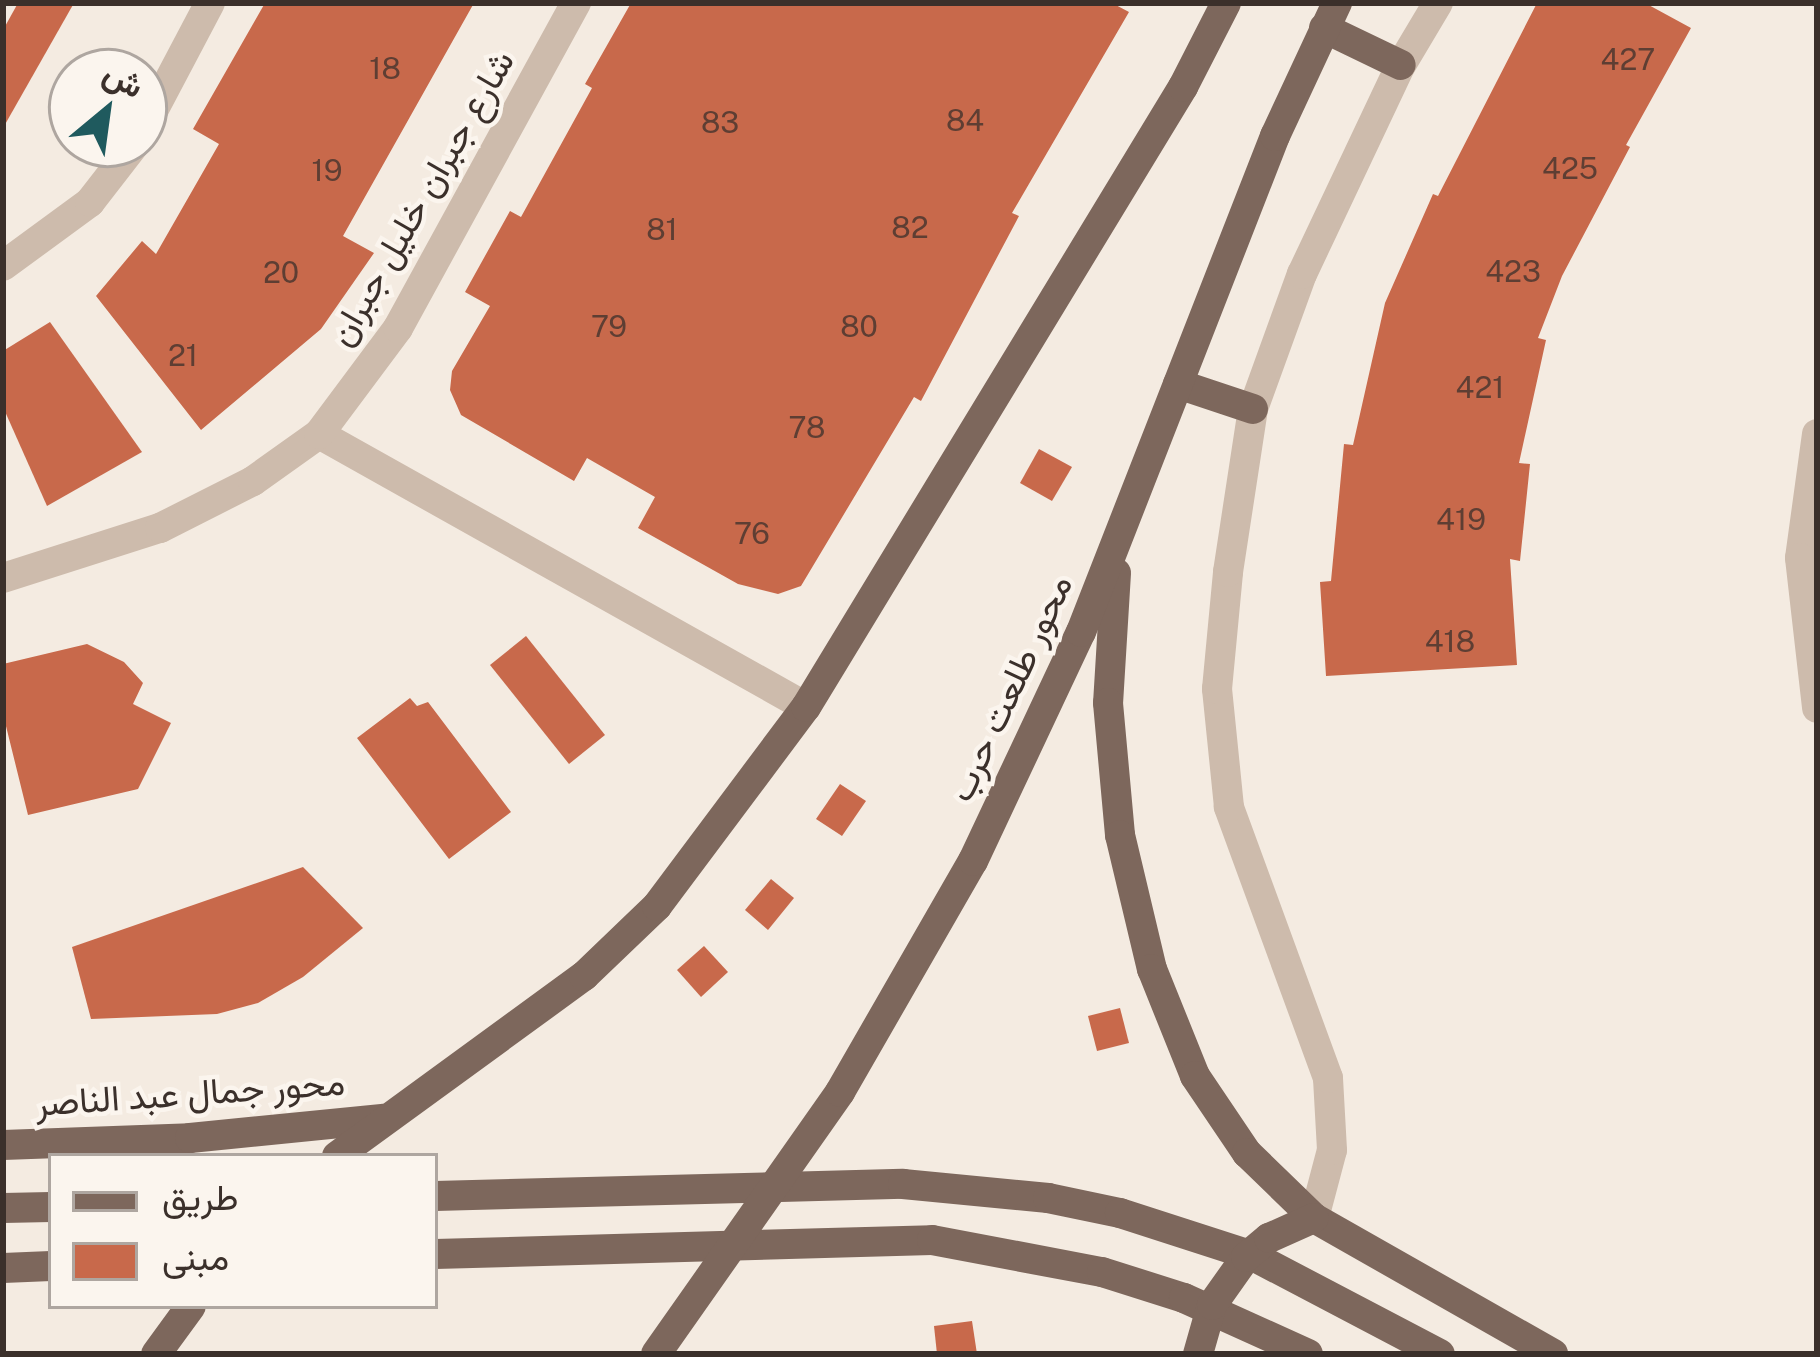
<!DOCTYPE html>
<html>
<head>
<meta charset="utf-8">
<style>
	body { margin:0 }
	#map { position:relative; width:1820px; height:1357px; overflow:hidden; background:#f4ebe1; font-family:"Public Sans",Vazirmatn,sans-serif }
	div>[style] { position:absolute }
	[style*='--x'] { left:calc(var(--x)*1px); top:calc(var(--y)*1px); width:calc(var(--w)*1px); rotate:calc(var(--a)*1deg) }
	.building>* { inset:0; background:#c8694b }
	.minor>* { height:30px; margin:-15px; padding:0 15px; transform-origin:15px; border-radius:15px; background:#cdbbac }
	.tertiary>* { height:30px; margin:-15px; padding:0 15px; transform-origin:15px; border-radius:15px; background:#cdbbac }
	.primary>* { height:30px; margin:-15px; padding:0 15px; transform-origin:15px; border-radius:15px; background:#7d675c }
	span { translate:-50% -50%; white-space:nowrap; text-align:center; line-height:1.15; -webkit-text-stroke:9px #fbf5ee; paint-order:stroke }
	.number-label { font-size:30px; color:#5e3e33 }
	.number-label span { -webkit-text-stroke-width:0 }
	.street-label { font-size:36px; color:#3b302b }
	.frame { position:absolute; inset:0; border:6px solid #3b302b; pointer-events:none }
	.legend { position:absolute; left:48px; top:1153px; width:390px; height:156px; box-sizing:border-box; background:#fbf5ee; border:3px solid #aea6a0; margin:0; padding:15px 21px; list-style:none; font-size:36px; color:#3b302b }
	.legend li { display:flex; align-items:center; gap:24px; height:60px }
	.legend b { width:60px; border:3px solid #aea6a0 }
	.north { position:absolute; left:48px; top:48px; width:120px; height:120px; box-sizing:border-box; background:#fbf5ee; border:3px solid #aea6a0; border-radius:50%; rotate:29deg; font-size:33px; font-weight:700; line-height:48px; text-align:center; color:#3b302b }
	.north::after { content:''; display:block; margin:auto; width:42px; height:54px; background:#1f5a5e; clip-path:polygon(50% 0,100% 100%,50% 72%,0 100%) }
</style>
</head>
<body>
<div id="map">
	<div class="building">
		<div style="clip-path:polygon(18px 3px,74px 3px,3px 128px,3px 30px)"></div>
		<div style="clip-path:polygon(265px 3px,474px 3px,343px 236px,374px 253px,321px 329px,201px 430px,96px 296px,142px 241px,156px 254px,219px 144px,193px 129px)"></div>
		<div style="clip-path:polygon(631px 3px,1112px 3px,1129px 12px,1012px 213px,1019px 216px,921px 401px,914px 397px,801px 586px,778px 594px,738px 584px,638px 528px,655px 497px,587px 458px,574px 481px,461px 415px,450px 390px,452px 371px,490px 306px,465px 292px,510px 211px,521px 217px,592px 88px,585px 84px)"></div>
		<div style="clip-path:polygon(1537px 3px,1645px 3px,1691px 28px,1626px 145px,1630px 147px,1562px 276px,1538px 338px,1546px 340px,1519px 463px,1530px 464px,1520px 561px,1510px 559px,1517px 665px,1326px 676px,1320px 582px,1331px 581px,1344px 444px,1353px 445px,1385px 303px,1433px 194px,1438px 196px)"></div>
		<div style="clip-path:polygon(50px 322px,142px 452px,47px 506px,3px 407px,3px 351px)"></div>
		<div style="clip-path:polygon(1039px 449px,1072px 467px,1052px 501px,1020px 483px)"></div>
		<div style="clip-path:polygon(526px 636px,605px 735px,569px 764px,490px 665px)"></div>
		<div style="clip-path:polygon(87px 644px,124px 662px,143px 683px,133px 704px,171px 723px,138px 789px,28px 815px,3px 714px,3px 664px)"></div>
		<div style="clip-path:polygon(410px 698px,417px 706px,428px 702px,511px 812px,449px 859px,357px 738px)"></div>
		<div style="clip-path:polygon(840px 784px,866px 801px,842px 836px,816px 819px)"></div>
		<div style="clip-path:polygon(303px 867px,363px 928px,303px 977px,258px 1003px,217px 1014px,91px 1019px,72px 947px)"></div>
		<div style="clip-path:polygon(771px 879px,794px 898px,768px 930px,745px 910px)"></div>
		<div style="clip-path:polygon(704px 946px,728px 972px,701px 997px,677px 970px)"></div>
		<div style="clip-path:polygon(1120px 1008px,1129px 1043px,1097px 1051px,1088px 1016px)"></div>
		<div style="clip-path:polygon(972px 1321px,977px 1354px,937px 1354px,934px 1326px)"></div>
	</div>
	<div class="minor">
		<div style="--x:144;--y:128;--w:141;--a:-62.2"></div>
		<div style="--x:3;--y:266;--w:108;--a:-36.3"></div>
		<div style="--x:90;--y:202;--w:73;--a:-52.2"></div>
		<div style="--x:319;--y:434;--w:558;--a:29.27"></div>
		<div style="--x:1817;--y:434;--w:125;--a:97.8"></div>
		<div style="--x:1800;--y:558;--w:151;--a:83.5"></div>
		<div style="--x:3;--y:578;--w:165;--a:-17.7"></div>
		<div style="--x:160;--y:528;--w:104;--a:-26.8"></div>
		<div style="--x:253;--y:481;--w:81;--a:-35.5"></div>
		<div style="--x:319;--y:434;--w:132;--a:-53.3"></div>
		<div style="--x:398;--y:328;--w:371;--a:-61.3"></div>
	</div>
	<div class="tertiary">
		<div style="--x:1314;--y:1218;--w:70;--a:-75.2"></div>
		<div style="--x:1332;--y:1150;--w:72;--a:-93.2"></div>
		<div style="--x:1328;--y:1078;--w:289;--a:-110.1"></div>
		<div style="--x:1229;--y:807;--w:119;--a:-95.8"></div>
		<div style="--x:1217;--y:689;--w:118;--a:-84.6"></div>
		<div style="--x:1228;--y:572;--w:165;--a:-81.3"></div>
		<div style="--x:1253;--y:409;--w:144;--a:-70.1"></div>
		<div style="--x:1302;--y:274;--w:231;--a:-64.7"></div>
		<div style="--x:1401;--y:65;--w:72;--a:-59.2"></div>
	</div>
	<div class="primary">
		<div style="--x:1324;--y:28;--w:85;--a:25.7"></div>
		<div style="--x:1178;--y:384;--w:79;--a:18.4"></div>
		<div style="--x:1116;--y:573;--w:130;--a:93.5"></div>
		<div style="--x:1108;--y:703;--w:133;--a:84.8"></div>
		<div style="--x:1120;--y:835;--w:138;--a:76.6"></div>
		<div style="--x:1152;--y:969;--w:115;--a:68.1"></div>
		<div style="--x:1195;--y:1076;--w:93;--a:56"></div>
		<div style="--x:1247;--y:1153;--w:93;--a:44.1"></div>
		<div style="--x:1314;--y:1218;--w:275;--a:29.6"></div>
		<div style="--x:3;--y:1145;--w:187;--a:-2.1"></div>
		<div style="--x:190;--y:1138;--w:193;--a:-5.7"></div>
		<div style="--x:337;--y:1156;--w:306;--a:-36.1"></div>
		<div style="--x:584;--y:976;--w:101;--a:-43.8"></div>
		<div style="--x:657;--y:906;--w:249;--a:-53.2"></div>
		<div style="--x:806;--y:707;--w:726;--a:-58.7"></div>
		<div style="--x:1183;--y:87;--w:94;--a:-62.9"></div>
		<div style="--x:435;--y:1196;--w:468;--a:-1.5"></div>
		<div style="--x:903;--y:1184;--w:146;--a:5.5"></div>
		<div style="--x:1048;--y:1198;--w:74;--a:11.8"></div>
		<div style="--x:1120;--y:1213;--w:140;--a:17.9"></div>
		<div style="--x:1253;--y:1256;--w:211;--a:27.7"></div>
		<div style="--x:3;--y:1208;--w:48;--a:-1.2"></div>
		<div style="--x:435;--y:1254;--w:497;--a:-1.6"></div>
		<div style="--x:932;--y:1240;--w:173;--a:10.7"></div>
		<div style="--x:1102;--y:1272;--w:86;--a:17.6"></div>
		<div style="--x:1184;--y:1298;--w:136;--a:24.3"></div>
		<div style="--x:3;--y:1268;--w:48;--a:-2.4"></div>
		<div style="--x:156;--y:1354;--w:59;--a:-53.9"></div>
		<div style="--x:656;--y:1354;--w:320;--a:-54.9"></div>
		<div style="--x:840;--y:1092;--w:267;--a:-60.1"></div>
		<div style="--x:973;--y:861;--w:253;--a:-64.8"></div>
		<div style="--x:1081;--y:632;--w:533;--a:-68.64"></div>
		<div style="--x:1275;--y:136;--w:147;--a:-65"></div>
		<div style="--x:1198;--y:1354;--w:51;--a:-74.1"></div>
		<div style="--x:1212;--y:1305;--w:59;--a:-54.7"></div>
		<div style="--x:1246;--y:1257;--w:30;--a:-40"></div>
		<div style="--x:1269;--y:1238;--w:49;--a:-24"></div>
	</div>
	<div class="number-label">
		<span style="left:1628px;top:59px">427</span>
		<span style="left:385px;top:68px">18</span>
		<span style="left:965px;top:120px">84</span>
		<span style="left:720px;top:122px">83</span>
		<span style="left:1570px;top:168px">425</span>
		<span style="left:327px;top:170px">19</span>
		<span style="left:910px;top:227px">82</span>
		<span style="left:662px;top:229px">81</span>
		<span style="left:1513px;top:271px">423</span>
		<span style="left:281px;top:272px">20</span>
		<span style="left:609px;top:326px">79</span>
		<span style="left:859px;top:326px">80</span>
		<span style="left:183px;top:355px">21</span>
		<span style="left:1480px;top:387px">421</span>
		<span style="left:807px;top:427px">78</span>
		<span style="left:1461px;top:519px">419</span>
		<span style="left:752px;top:533px">76</span>
		<span style="left:1450px;top:641px">418</span>
	</div>
	<div class="street-label">
		<span style="left:421px;top:198px;rotate:-60deg">شارع جبران خليل جبران</span>
		<span style="left:1010px;top:688px;rotate:-65deg">محور طلعت حرب</span>
		<span style="left:190px;top:1093px;rotate:-4deg">محور جمال عبد الناصر</span>
	</div>
	<div class="frame"></div>
	<ul class="legend">
	<li><b style="height:15px;background:#7d675c"></b>طريق</li>
	<li><b style="height:33px;background:#c8694b"></b>مبنى</li>
	</ul>
	<div class="north">ش</div>
</div>
</body>
</html>
